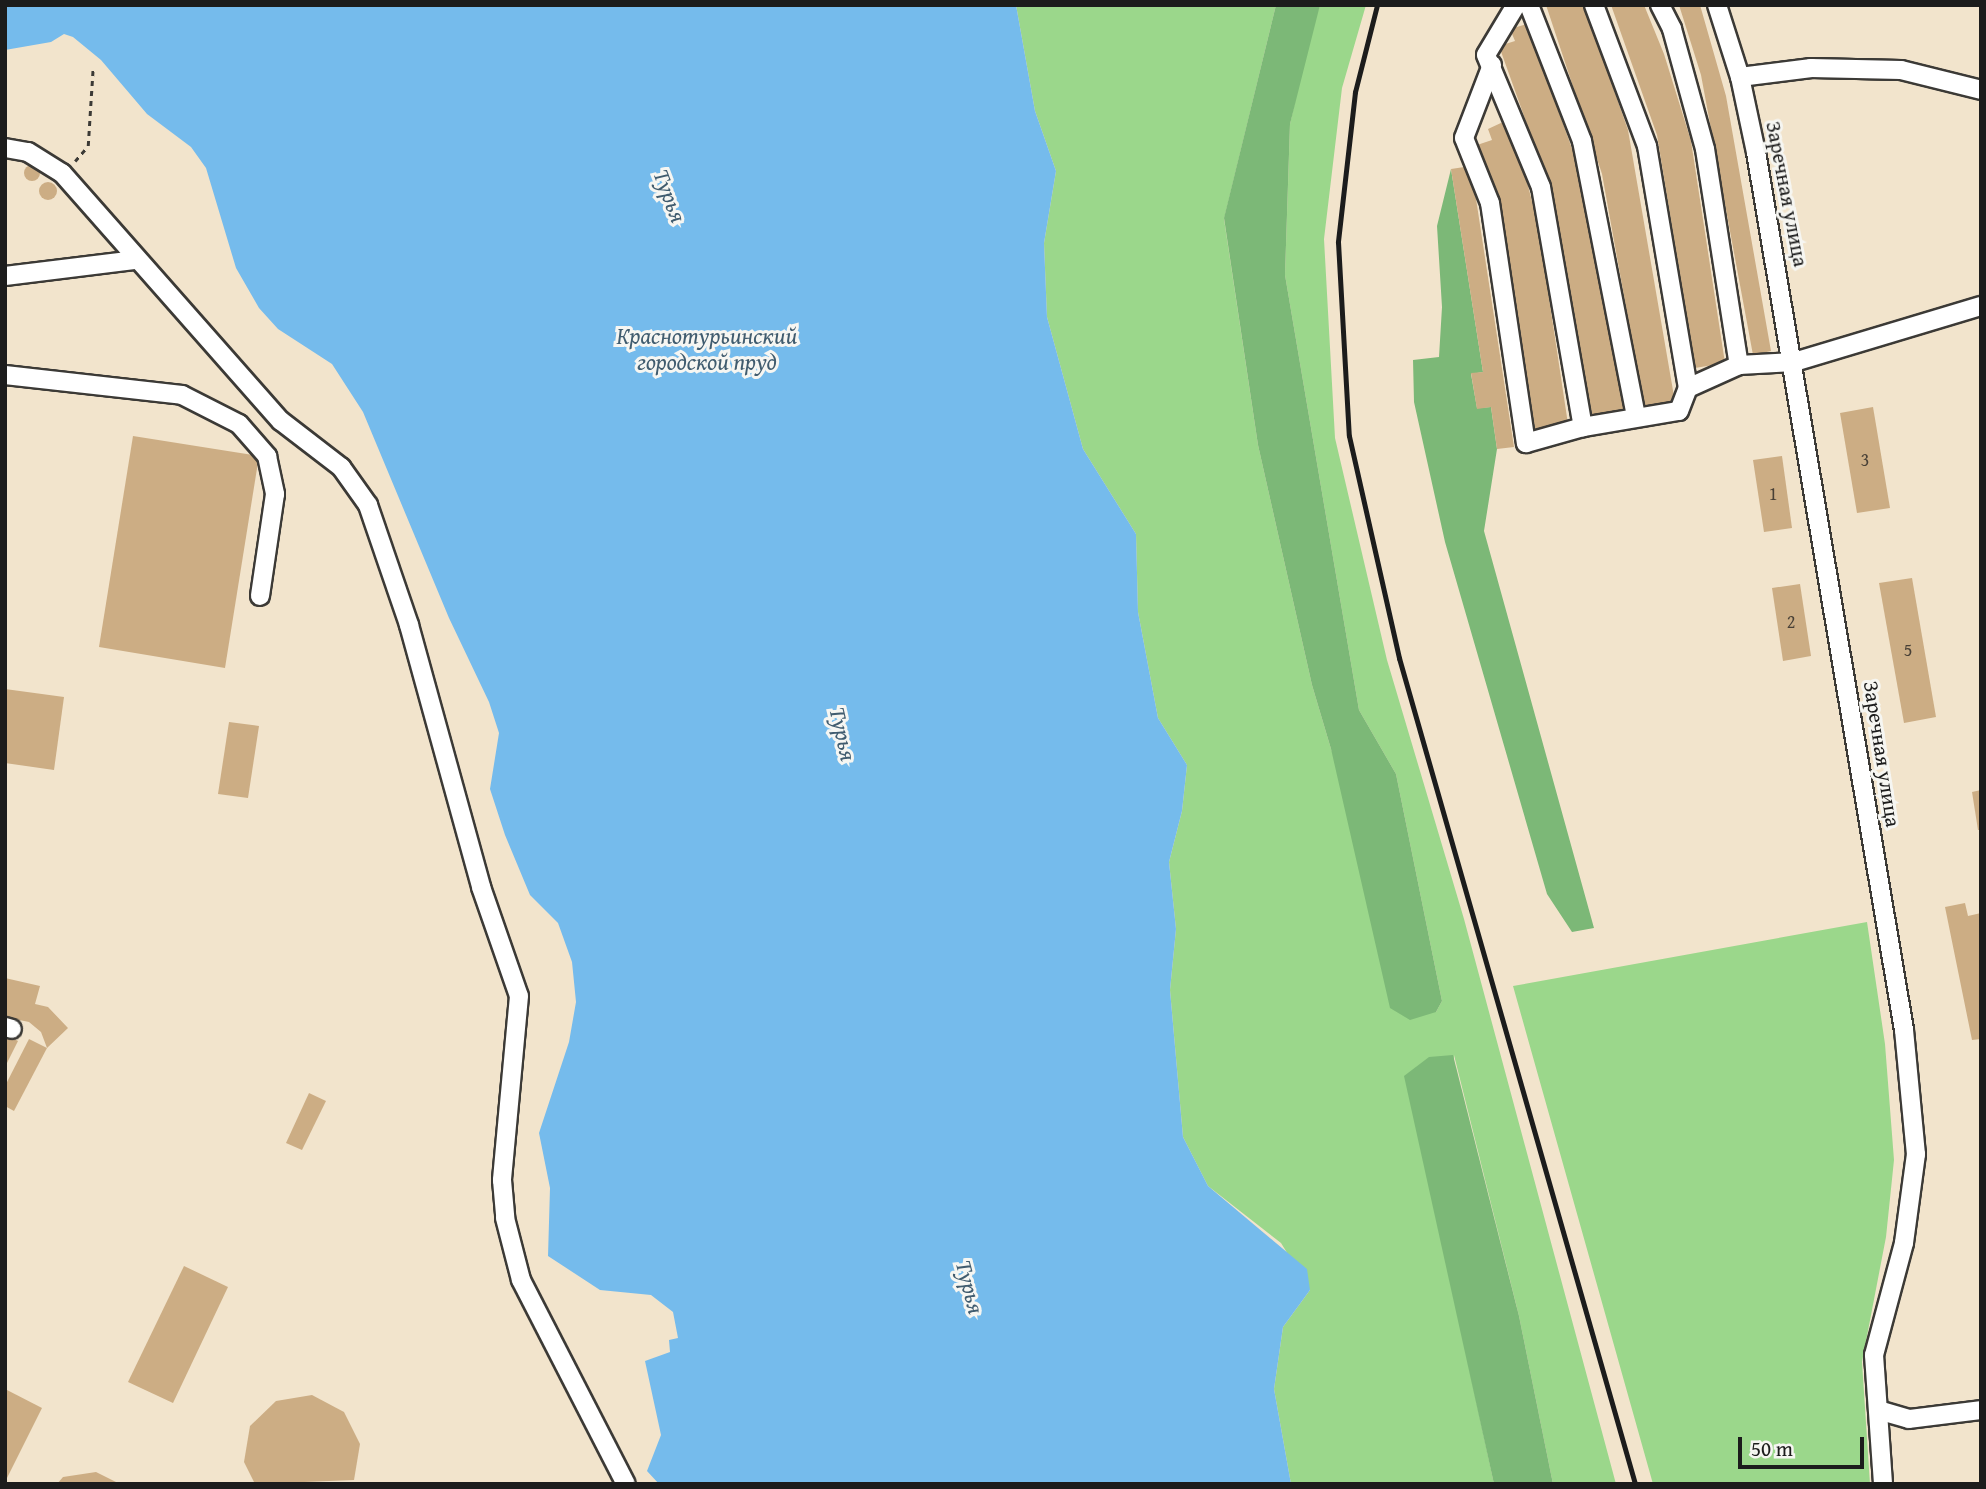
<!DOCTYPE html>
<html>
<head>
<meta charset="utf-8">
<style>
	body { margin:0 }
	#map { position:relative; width:1986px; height:1489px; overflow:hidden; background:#f2e4cc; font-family:"Gentium Book Plus",serif }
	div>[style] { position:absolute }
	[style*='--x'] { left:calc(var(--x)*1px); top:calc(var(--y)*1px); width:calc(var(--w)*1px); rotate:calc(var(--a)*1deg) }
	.green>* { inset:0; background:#9bd78b }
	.forest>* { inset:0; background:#7cb877 }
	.water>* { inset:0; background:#75bbec }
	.building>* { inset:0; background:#ccad84 }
	.round { border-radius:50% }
	.path>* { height:2.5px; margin-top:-1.25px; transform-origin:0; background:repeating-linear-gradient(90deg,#3c3a36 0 5px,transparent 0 10px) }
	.roads { filter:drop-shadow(2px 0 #3c3a36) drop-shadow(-2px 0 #3c3a36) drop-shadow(0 2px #3c3a36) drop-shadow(0 -2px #3c3a36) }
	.minor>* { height:18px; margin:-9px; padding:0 9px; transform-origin:9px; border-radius:9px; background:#fff }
	.rail>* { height:5px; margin:-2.5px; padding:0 2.5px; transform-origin:2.5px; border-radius:2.5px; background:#1c1c1c }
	span { translate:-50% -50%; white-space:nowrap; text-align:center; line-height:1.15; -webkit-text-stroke:6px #f6f6f2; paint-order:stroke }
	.number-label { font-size:18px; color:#484036 }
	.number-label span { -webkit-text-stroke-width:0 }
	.street-label { font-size:21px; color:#1c1c1c }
	.water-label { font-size:23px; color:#405c6f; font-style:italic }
	.frame { position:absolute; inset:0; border:7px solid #1c1c1c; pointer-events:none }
	.scale { position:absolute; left:1738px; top:1437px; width:126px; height:32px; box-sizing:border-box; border:4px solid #1c1c1c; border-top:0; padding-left:9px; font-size:21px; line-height:24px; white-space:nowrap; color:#1c1c1c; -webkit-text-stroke:5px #f6f6f2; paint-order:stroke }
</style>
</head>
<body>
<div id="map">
	<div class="green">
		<div style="clip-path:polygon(1016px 5px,1276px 5px,1224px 219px,1258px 445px,1312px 685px,1331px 749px,1436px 1012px,1442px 1001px,1396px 774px,1359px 710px,1285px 275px,1290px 124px,1311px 30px,1320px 5px,1366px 5px,1342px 88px,1324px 239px,1335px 438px,1387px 660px,1464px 919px,1616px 1484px,1553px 1484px,1519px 1316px,1454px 1055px,1454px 1297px,1494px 1484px,1291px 1484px,1274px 1389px,1283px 1327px,1310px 1290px,1281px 1243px,1208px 1186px,1183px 1137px,1170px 990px,1176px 929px,1169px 862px,1182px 811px,1187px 765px,1158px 718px,1138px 612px,1136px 534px,1083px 449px,1047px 317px,1044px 243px,1056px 171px,1035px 111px)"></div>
		<div style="clip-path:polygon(1867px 922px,1885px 1044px,1894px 1160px,1886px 1237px,1862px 1362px,1870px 1484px,1653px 1484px,1513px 986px)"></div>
	</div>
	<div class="forest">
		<div style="clip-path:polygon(1276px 5px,1320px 5px,1290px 124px,1285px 275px,1359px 710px,1396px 774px,1442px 1001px,1436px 1012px,1410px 1020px,1390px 1008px,1331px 749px,1312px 685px,1258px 445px,1224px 218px)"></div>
		<div style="clip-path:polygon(1451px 169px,1483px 372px,1471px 374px,1477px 408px,1491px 407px,1497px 449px,1484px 531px,1594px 928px,1572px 932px,1547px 894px,1445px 542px,1414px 402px,1413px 360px,1439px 357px,1442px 307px,1437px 226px)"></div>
		<div style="clip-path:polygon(1453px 1055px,1519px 1316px,1553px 1484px,1494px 1484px,1404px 1076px,1429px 1057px)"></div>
	</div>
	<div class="water">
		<div style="clip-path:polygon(5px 5px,1016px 5px,1035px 111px,1056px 171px,1044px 243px,1047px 317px,1083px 449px,1136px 534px,1138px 612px,1158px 718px,1187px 765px,1182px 811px,1169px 862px,1176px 929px,1170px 990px,1183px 1137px,1208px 1186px,1307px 1269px,1310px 1290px,1283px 1327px,1274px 1389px,1291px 1484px,659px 1484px,647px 1471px,661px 1435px,645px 1361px,670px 1352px,669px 1340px,678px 1338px,673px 1312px,651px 1295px,600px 1290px,548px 1256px,550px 1188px,539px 1133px,569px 1042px,576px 1002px,572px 962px,558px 923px,530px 895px,505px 835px,490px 789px,499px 733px,489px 702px,449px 618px,363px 412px,332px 364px,278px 329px,259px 308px,236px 268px,206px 168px,191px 147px,147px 114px,101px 60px,73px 37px,64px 34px,51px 42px,5px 50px)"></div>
	</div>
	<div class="building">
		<div style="clip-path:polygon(1546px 5px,1584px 5px,1628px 130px,1675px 402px,1644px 407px,1602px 174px)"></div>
		<div style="clip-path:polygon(1611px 5px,1644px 5px,1664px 54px,1691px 141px,1725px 363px,1695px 368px,1657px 135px)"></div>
		<div style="clip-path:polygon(1679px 5px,1700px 5px,1726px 96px,1771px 351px,1753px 355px,1701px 75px)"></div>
		<div style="clip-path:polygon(1527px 24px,1583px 179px,1627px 413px,1593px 419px,1544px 172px,1499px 46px,1515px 41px,1510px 29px)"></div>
		<div style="clip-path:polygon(1503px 122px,1526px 178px,1538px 225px,1568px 424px,1535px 429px,1503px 218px,1477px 145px,1492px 140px,1488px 129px)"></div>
		<div class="round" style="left:24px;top:165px;width:16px;height:16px"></div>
		<div style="clip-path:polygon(1471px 166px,1514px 447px,1497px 449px,1491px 407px,1477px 409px,1471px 373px,1483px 372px,1451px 169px)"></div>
		<div class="round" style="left:39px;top:182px;width:18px;height:18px"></div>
		<div style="clip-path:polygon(1873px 407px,1890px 508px,1857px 513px,1840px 413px)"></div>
		<div style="clip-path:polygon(133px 436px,259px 456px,225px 668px,99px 647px)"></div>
		<div style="clip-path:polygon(1782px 456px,1792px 528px,1764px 532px,1753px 460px)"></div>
		<div style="clip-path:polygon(1912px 578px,1936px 717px,1904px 723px,1879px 583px)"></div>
		<div style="clip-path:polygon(1800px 584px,1811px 656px,1783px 661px,1772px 588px)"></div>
		<div style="clip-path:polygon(5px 689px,64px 697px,54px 770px,5px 763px)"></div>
		<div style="clip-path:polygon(229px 722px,259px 726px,248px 798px,218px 794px)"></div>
		<div style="clip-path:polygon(1981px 790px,1981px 830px,1978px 830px,1972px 792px)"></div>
		<div style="clip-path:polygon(1965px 903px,1968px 916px,1981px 913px,1981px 1039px,1972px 1040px,1945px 907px)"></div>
		<div style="clip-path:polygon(5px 978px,40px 986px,35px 1004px,48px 1007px,68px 1028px,47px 1048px,41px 1032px,29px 1022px,5px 1017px)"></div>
		<div style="clip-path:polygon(5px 1034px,18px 1041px,5px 1067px)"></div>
		<div style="clip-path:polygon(29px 1039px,47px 1048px,14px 1111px,5px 1106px,5px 1086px)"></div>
		<div style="clip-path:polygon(309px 1093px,326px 1101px,302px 1150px,286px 1143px)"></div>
		<div style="clip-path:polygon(184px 1266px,228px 1287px,173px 1403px,128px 1382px)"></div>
		<div style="clip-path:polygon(7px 1390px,42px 1408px,5px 1482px,5px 1394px)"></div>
		<div style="clip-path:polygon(312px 1395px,344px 1412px,360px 1444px,354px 1480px,255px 1484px,244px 1462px,250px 1426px,276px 1401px)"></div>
		<div style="clip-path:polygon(96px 1472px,120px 1484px,57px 1484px,63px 1477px)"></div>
	</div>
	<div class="path">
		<div style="--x:75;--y:161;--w:20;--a:-49"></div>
		<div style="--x:88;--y:146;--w:79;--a:-86.4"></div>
	</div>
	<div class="roads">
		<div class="minor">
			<div style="--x:1516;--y:5;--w:58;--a:121"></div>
			<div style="--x:1486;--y:55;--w:143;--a:67.4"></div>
			<div style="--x:1541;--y:187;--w:244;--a:80.1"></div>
			<div style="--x:1529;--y:5;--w:146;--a:68.7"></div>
			<div style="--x:1582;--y:141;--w:280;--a:78.9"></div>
			<div style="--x:1594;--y:5;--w:151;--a:69.4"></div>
			<div style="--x:1647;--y:146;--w:245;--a:80.4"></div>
			<div style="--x:1660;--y:5;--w:27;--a:63"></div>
			<div style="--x:1672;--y:29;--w:124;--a:74.6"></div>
			<div style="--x:1705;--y:149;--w:219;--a:81.1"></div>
			<div style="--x:1717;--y:5;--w:76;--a:72.3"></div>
			<div style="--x:1740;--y:77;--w:77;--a:78"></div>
			<div style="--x:1756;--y:152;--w:890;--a:80.43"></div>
			<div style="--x:1904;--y:1030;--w:125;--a:84.5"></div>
			<div style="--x:1916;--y:1154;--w:90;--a:97.7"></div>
			<div style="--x:1904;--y:1243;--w:116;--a:105"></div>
			<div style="--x:1874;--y:1355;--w:129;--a:86"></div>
			<div style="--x:1492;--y:65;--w:78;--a:111"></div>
			<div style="--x:1464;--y:138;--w:70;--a:68.2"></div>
			<div style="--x:1490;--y:203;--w:243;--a:81.5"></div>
			<div style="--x:1526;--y:443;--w:59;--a:-15.7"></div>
			<div style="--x:1583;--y:427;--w:97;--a:-9.5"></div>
			<div style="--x:1679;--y:411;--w:25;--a:-69"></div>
			<div style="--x:1688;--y:388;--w:56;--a:-24.3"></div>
			<div style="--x:1739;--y:365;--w:55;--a:-3.1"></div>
			<div style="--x:1794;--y:362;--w:195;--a:-16.7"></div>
			<div style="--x:1740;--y:77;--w:72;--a:-7.2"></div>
			<div style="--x:1811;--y:68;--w:90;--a:1.3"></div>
			<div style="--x:1901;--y:70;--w:82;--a:14"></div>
			<div style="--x:5;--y:148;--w:23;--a:10"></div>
			<div style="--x:28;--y:152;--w:40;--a:32"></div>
			<div style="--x:62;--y:173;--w:331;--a:48.6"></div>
			<div style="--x:281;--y:421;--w:76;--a:37.5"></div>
			<div style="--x:341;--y:467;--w:47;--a:54.6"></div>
			<div style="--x:368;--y:505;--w:127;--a:71.1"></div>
			<div style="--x:409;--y:625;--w:272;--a:74.6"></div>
			<div style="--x:481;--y:887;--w:115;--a:70.8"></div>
			<div style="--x:519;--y:996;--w:185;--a:95.3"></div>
			<div style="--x:502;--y:1180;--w:38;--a:85"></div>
			<div style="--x:505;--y:1218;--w:64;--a:75.5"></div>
			<div style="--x:521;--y:1280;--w:229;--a:62.8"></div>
			<div style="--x:5;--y:276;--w:132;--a:-7"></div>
			<div style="--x:5;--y:375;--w:178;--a:6.4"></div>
			<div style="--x:182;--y:395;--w:64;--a:27"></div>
			<div style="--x:239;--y:424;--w:43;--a:48.8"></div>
			<div style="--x:267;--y:456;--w:39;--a:78"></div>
			<div style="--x:275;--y:494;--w:103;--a:98.4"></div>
			<div style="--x:5;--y:1027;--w:7;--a:16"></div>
			<div style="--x:1878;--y:1410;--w:32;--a:16"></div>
			<div style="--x:1909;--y:1419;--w:73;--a:-7.1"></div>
		</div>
	</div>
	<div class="rail">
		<div style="--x:1377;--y:5;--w:90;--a:104.2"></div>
		<div style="--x:1355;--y:92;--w:151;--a:96.5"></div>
		<div style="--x:1338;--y:242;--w:194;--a:86.8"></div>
		<div style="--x:1349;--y:436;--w:228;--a:77.3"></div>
		<div style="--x:1399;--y:658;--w:859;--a:74.05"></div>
	</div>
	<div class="number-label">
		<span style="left:1865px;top:460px">3</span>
		<span style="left:1773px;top:494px">1</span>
		<span style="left:1791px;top:622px">2</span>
		<span style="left:1908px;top:650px">5</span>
	</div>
	<div class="street-label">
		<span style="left:1787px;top:194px;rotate:79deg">Заречная улица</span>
		<span style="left:1882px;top:754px;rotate:81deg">Заречная улица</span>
	</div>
	<div class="water-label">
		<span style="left:670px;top:196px;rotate:69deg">Турья</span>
		<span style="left:707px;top:349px">Краснотурьинский<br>городской пруд</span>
		<span style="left:843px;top:734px;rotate:77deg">Турья</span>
		<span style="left:970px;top:1287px;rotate:75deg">Турья</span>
	</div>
	<div class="frame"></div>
	<div class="scale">50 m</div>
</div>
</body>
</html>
